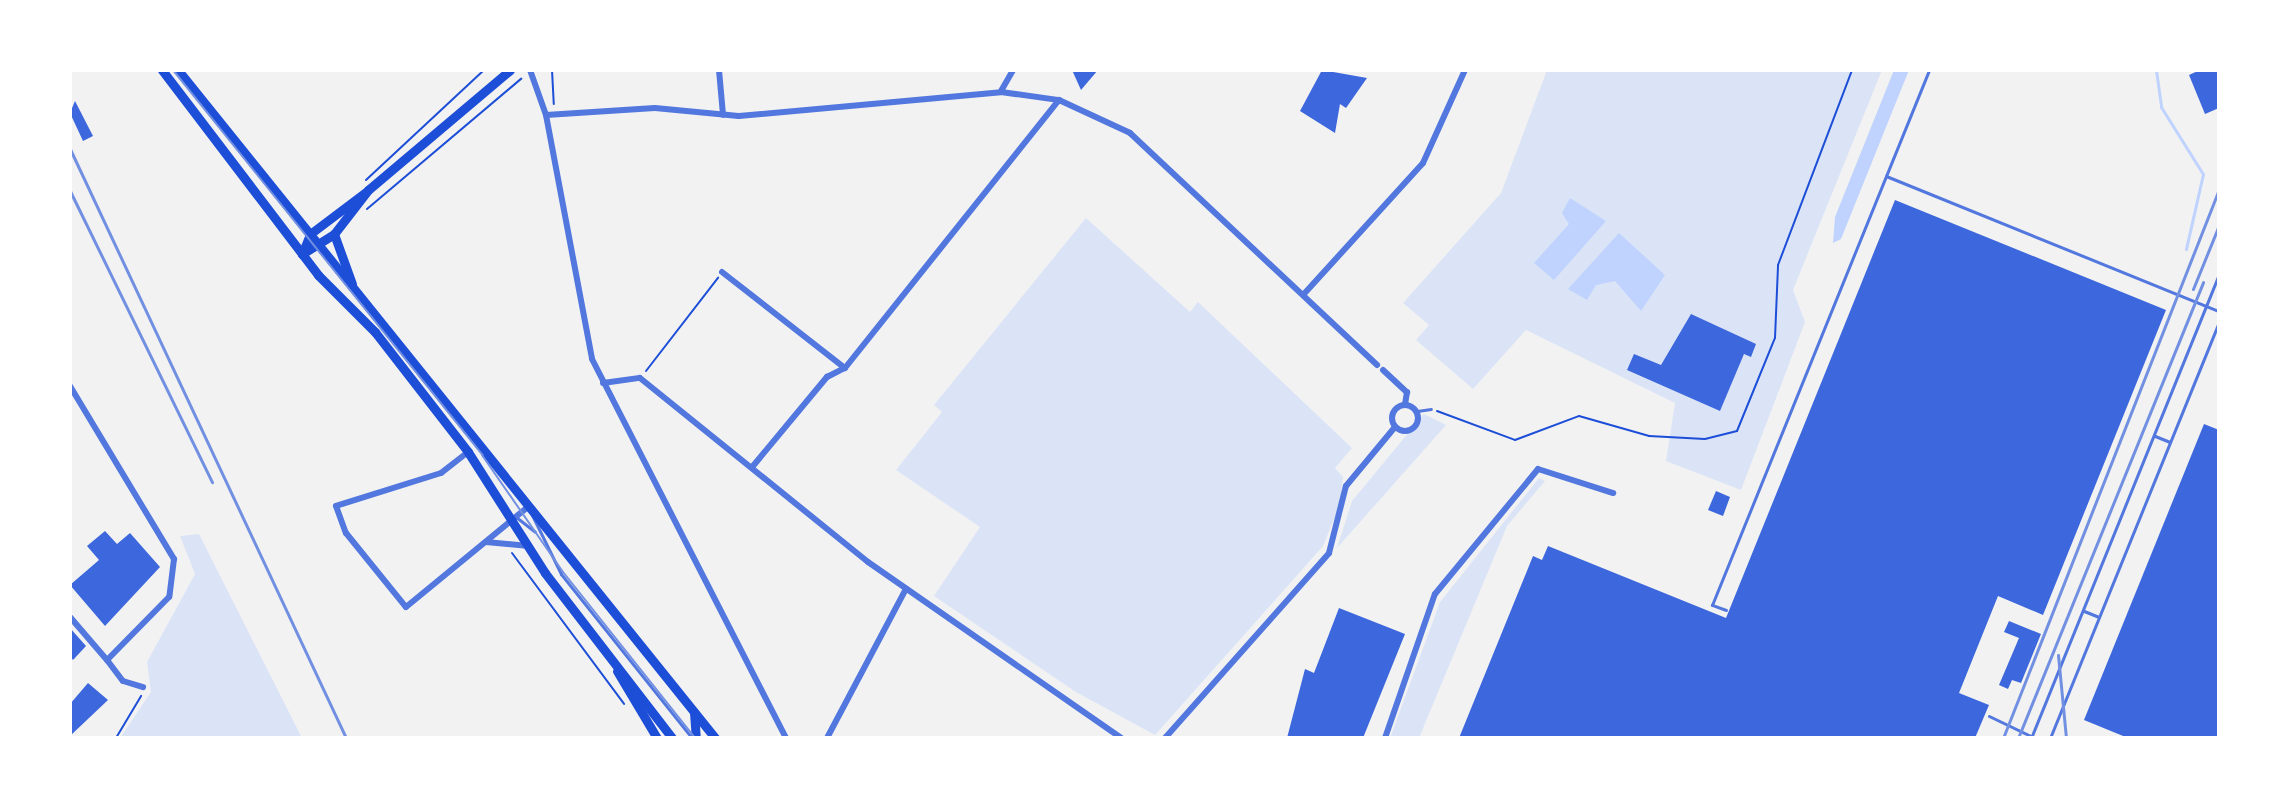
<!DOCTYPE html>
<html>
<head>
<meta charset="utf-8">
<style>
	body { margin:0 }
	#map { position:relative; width:2289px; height:808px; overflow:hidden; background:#f2f2f2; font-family:"PT Sans",sans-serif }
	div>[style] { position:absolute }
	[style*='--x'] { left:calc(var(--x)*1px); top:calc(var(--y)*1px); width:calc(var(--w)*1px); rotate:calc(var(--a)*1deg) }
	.green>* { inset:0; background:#dbe4f7 }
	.water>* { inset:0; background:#bfd3fe }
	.stream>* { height:3px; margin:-1.5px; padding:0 1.5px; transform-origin:1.5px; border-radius:1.5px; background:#bfd3fe }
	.building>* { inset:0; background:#3d67dc }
	.path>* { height:2px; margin:-1px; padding:0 1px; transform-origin:1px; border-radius:1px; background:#1d4ed8 }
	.service>* { height:3px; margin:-1.5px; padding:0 1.5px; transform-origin:1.5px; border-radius:1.5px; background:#5277de }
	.minor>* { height:6px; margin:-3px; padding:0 3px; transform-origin:3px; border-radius:3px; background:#5277de }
	.minor>.ring { margin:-3px; padding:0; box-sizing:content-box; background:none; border:6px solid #5277de; border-radius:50% }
	.secondary>* { height:9px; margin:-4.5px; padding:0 4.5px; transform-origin:4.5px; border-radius:4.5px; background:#1d4ed8 }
	.tram>* { height:2px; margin:-1px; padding:0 1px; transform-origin:1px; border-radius:1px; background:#7290e2 }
	.rail>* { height:3px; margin:-1.5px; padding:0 1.5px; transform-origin:1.5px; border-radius:1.5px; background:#7290e2 }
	span { translate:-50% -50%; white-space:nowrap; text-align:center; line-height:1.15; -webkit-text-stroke:6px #fff; paint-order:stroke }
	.frame { position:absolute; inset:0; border:72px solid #fff; pointer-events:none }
</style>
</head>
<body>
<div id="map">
	<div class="green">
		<div style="clip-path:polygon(1547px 70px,1882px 70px,1793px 290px,1805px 322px,1741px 490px,1666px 461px,1675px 403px,1526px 330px,1473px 389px,1416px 340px,1429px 325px,1403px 303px,1501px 193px)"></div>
		<div style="clip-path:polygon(1086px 218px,1190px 312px,1198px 302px,1352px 448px,1335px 468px,1343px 477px,1339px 507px,1323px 546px,1155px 735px,1076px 692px,934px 596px,980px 527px,896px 470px,942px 412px,934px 405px)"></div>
		<div style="clip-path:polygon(1424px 414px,1446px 425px,1337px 548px,1352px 501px)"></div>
		<div style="clip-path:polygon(1539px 478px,1545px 481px,1507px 526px,1419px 738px,1390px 738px,1440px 602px)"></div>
		<div style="clip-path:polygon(199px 534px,302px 738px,120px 738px,151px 692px,147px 662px,195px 574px,180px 536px)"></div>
	</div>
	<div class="water">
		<div style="clip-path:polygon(1894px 70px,1909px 70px,1841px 239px,1833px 243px,1835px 217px)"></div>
		<div style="clip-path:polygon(1570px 198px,1606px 221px,1554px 280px,1534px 263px,1569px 224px,1562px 213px)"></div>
		<div style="clip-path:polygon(1619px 233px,1665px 275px,1641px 311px,1615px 281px,1596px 285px,1587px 300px,1568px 289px)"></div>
	</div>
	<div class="stream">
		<div style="--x:2156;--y:70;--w:37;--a:82"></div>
		<div style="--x:2161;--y:107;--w:79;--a:57.9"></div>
		<div style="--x:2203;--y:174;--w:77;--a:102.8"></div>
	</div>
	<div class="building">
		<div style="clip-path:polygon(1072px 70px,1098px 70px,1081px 90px)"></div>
		<div style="clip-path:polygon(1322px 70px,1367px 78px,1346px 108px,1340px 104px,1335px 133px,1300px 111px)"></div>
		<div style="clip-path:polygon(2200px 70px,2219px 70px,2219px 108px,2205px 114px,2189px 75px)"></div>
		<div style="clip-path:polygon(75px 101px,93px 136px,83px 141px,70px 113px)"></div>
		<div style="clip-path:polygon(1895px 200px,2166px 310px,2043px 615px,1998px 596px,1959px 693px,1989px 705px,1975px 738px,1459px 738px,1533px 556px,1542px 560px,1548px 546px,1726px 618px)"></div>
		<div style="clip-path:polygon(1691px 314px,1756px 344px,1751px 357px,1744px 354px,1720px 411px,1627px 370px,1634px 354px,1661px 365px)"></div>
		<div style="clip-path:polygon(2204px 424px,2219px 430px,2219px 738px,2128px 738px,2084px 720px)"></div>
		<div style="clip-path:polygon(1716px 491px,1730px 497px,1723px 516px,1708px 510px)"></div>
		<div style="clip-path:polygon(105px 531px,117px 544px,130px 533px,160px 567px,105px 626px,70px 585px,99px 560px,87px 546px)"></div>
		<div style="clip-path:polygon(1339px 608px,1405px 634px,1363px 738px,1287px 738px,1305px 669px,1314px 673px)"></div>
		<div style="clip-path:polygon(2009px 621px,2041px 634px,2021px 683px,2012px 680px,2008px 689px,1999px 685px,2019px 638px,2004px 632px)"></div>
		<div style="clip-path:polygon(70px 628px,86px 646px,73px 660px,70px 656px)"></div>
		<div style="clip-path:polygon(88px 683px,108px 700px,70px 736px,70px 704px)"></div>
	</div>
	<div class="path">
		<div style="--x:552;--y:70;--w:34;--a:87"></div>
		<div style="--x:366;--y:180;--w:161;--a:-43"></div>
		<div style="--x:367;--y:209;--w:202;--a:-40.2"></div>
		<div style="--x:646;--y:371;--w:118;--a:-52.3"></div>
		<div style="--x:1437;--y:411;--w:83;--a:20.4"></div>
		<div style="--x:1515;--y:440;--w:68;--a:-20.6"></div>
		<div style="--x:1579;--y:416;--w:73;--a:15.9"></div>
		<div style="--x:1649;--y:436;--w:56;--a:3.1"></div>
		<div style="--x:1705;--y:439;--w:33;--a:-14"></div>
		<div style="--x:1737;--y:431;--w:100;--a:-67.8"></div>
		<div style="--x:1775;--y:338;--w:73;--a:-87.6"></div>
		<div style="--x:1778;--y:265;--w:209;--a:-69.2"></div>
		<div style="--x:512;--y:553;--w:188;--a:53.4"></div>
		<div style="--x:116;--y:738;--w:49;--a:-59.2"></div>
	</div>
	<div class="service">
		<div style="--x:1886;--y:176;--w:359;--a:22.1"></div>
		<div style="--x:1417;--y:411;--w:14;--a:-8"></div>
		<div style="--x:2155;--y:436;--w:16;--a:22"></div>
		<div style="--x:532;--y:515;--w:66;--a:63.8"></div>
		<div style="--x:561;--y:574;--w:210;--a:51.4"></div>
		<div style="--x:516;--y:517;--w:24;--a:38"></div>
		<div style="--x:1726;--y:610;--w:15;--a:-160"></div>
		<div style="--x:1712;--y:605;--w:577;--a:-67.92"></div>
		<div style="--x:2084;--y:611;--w:16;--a:22"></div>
		<div style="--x:1989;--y:716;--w:51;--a:25.6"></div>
		<div style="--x:2031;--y:738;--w:501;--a:-67.94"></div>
		<div style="--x:2050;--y:738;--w:450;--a:-67.9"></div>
	</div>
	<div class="minor">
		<div style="--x:530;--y:70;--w:48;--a:70.4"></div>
		<div style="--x:546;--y:115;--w:248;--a:79.3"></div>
		<div style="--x:592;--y:359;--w:426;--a:62.9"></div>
		<div style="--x:719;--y:70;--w:45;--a:84.9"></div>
		<div style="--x:1001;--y:91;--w:24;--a:-60"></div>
		<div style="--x:546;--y:115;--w:109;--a:-3.7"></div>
		<div style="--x:655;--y:108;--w:84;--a:5.4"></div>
		<div style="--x:739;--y:116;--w:263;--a:-5.2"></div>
		<div style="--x:1001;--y:92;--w:59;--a:7.9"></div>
		<div style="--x:1059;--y:100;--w:78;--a:24.9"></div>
		<div style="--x:1130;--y:133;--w:339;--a:43.2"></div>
		<div style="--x:722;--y:272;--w:156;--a:38"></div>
		<div style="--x:1303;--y:295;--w:178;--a:-47.7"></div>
		<div style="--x:1423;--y:163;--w:102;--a:-65.7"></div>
		<div style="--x:1383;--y:370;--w:33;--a:43"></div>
		<div style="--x:1407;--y:392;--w:13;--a:99"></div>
		<div style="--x:603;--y:383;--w:37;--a:-8"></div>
		<div style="--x:640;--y:378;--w:293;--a:38.9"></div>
		<div style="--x:868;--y:562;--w:308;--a:34.8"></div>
		<div style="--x:70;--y:386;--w:202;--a:59"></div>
		<div style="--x:174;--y:559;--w:38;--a:97"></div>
		<div style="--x:169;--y:597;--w:88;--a:134.5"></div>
		<div style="--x:107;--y:660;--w:26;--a:53"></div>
		<div style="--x:123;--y:681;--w:21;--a:17"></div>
		<div class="ring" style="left:1392px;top:405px;width:20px;height:20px"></div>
		<div style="--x:468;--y:452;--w:34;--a:142"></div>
		<div style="--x:441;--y:473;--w:110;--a:162.6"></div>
		<div style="--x:336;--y:506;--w:29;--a:70"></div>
		<div style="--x:346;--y:533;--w:95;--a:51"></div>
		<div style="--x:406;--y:607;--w:159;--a:-39.4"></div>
		<div style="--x:753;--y:466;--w:116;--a:-50.3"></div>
		<div style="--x:827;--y:377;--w:20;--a:-27"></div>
		<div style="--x:845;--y:368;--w:343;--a:-51.4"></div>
		<div style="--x:486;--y:542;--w:43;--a:5.3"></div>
		<div style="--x:70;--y:617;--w:57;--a:49.3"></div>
		<div style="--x:827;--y:738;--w:169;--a:-62.1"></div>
		<div style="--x:1165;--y:738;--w:247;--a:-48.4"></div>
		<div style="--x:1329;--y:553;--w:69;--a:-75.8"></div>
		<div style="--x:1346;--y:486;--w:77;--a:-50.3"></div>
		<div style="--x:1385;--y:738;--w:152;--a:-70.9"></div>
		<div style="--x:1435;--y:594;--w:162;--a:-50.5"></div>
		<div style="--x:1538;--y:469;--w:79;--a:17.7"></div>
	</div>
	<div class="secondary">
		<div style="--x:162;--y:70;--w:258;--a:52.7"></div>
		<div style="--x:318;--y:275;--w:81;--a:45"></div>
		<div style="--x:375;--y:332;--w:152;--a:52.2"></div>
		<div style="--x:468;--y:452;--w:143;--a:57.5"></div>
		<div style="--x:545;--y:573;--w:208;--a:52.4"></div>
		<div style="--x:178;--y:70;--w:857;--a:51.2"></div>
		<div style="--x:334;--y:234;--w:53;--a:70.2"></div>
		<div style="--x:302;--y:254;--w:38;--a:-32"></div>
		<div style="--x:334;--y:234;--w:56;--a:-52.3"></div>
		<div style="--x:368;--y:190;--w:186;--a:-40.2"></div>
		<div style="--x:302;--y:254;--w:22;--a:-68"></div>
		<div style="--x:310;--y:234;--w:71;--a:-37"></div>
		<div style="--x:617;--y:671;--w:78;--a:59.2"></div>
		<div style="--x:694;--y:712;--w:26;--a:86"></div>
	</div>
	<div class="tram">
		<div style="--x:173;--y:70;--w:494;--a:51.2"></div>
		<div style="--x:482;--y:455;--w:142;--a:55.3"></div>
		<div style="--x:563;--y:572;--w:212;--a:51.5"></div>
	</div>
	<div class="rail">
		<div style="--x:70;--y:149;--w:650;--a:64.89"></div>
		<div style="--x:70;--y:191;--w:324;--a:64"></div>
		<div style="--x:2193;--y:289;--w:69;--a:-67.9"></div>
		<div style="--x:2058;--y:655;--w:83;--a:84.5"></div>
		<div style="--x:2003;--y:738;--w:590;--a:-68.52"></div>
		<div style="--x:2018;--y:738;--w:492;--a:-67.9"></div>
	</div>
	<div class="frame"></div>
</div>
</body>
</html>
